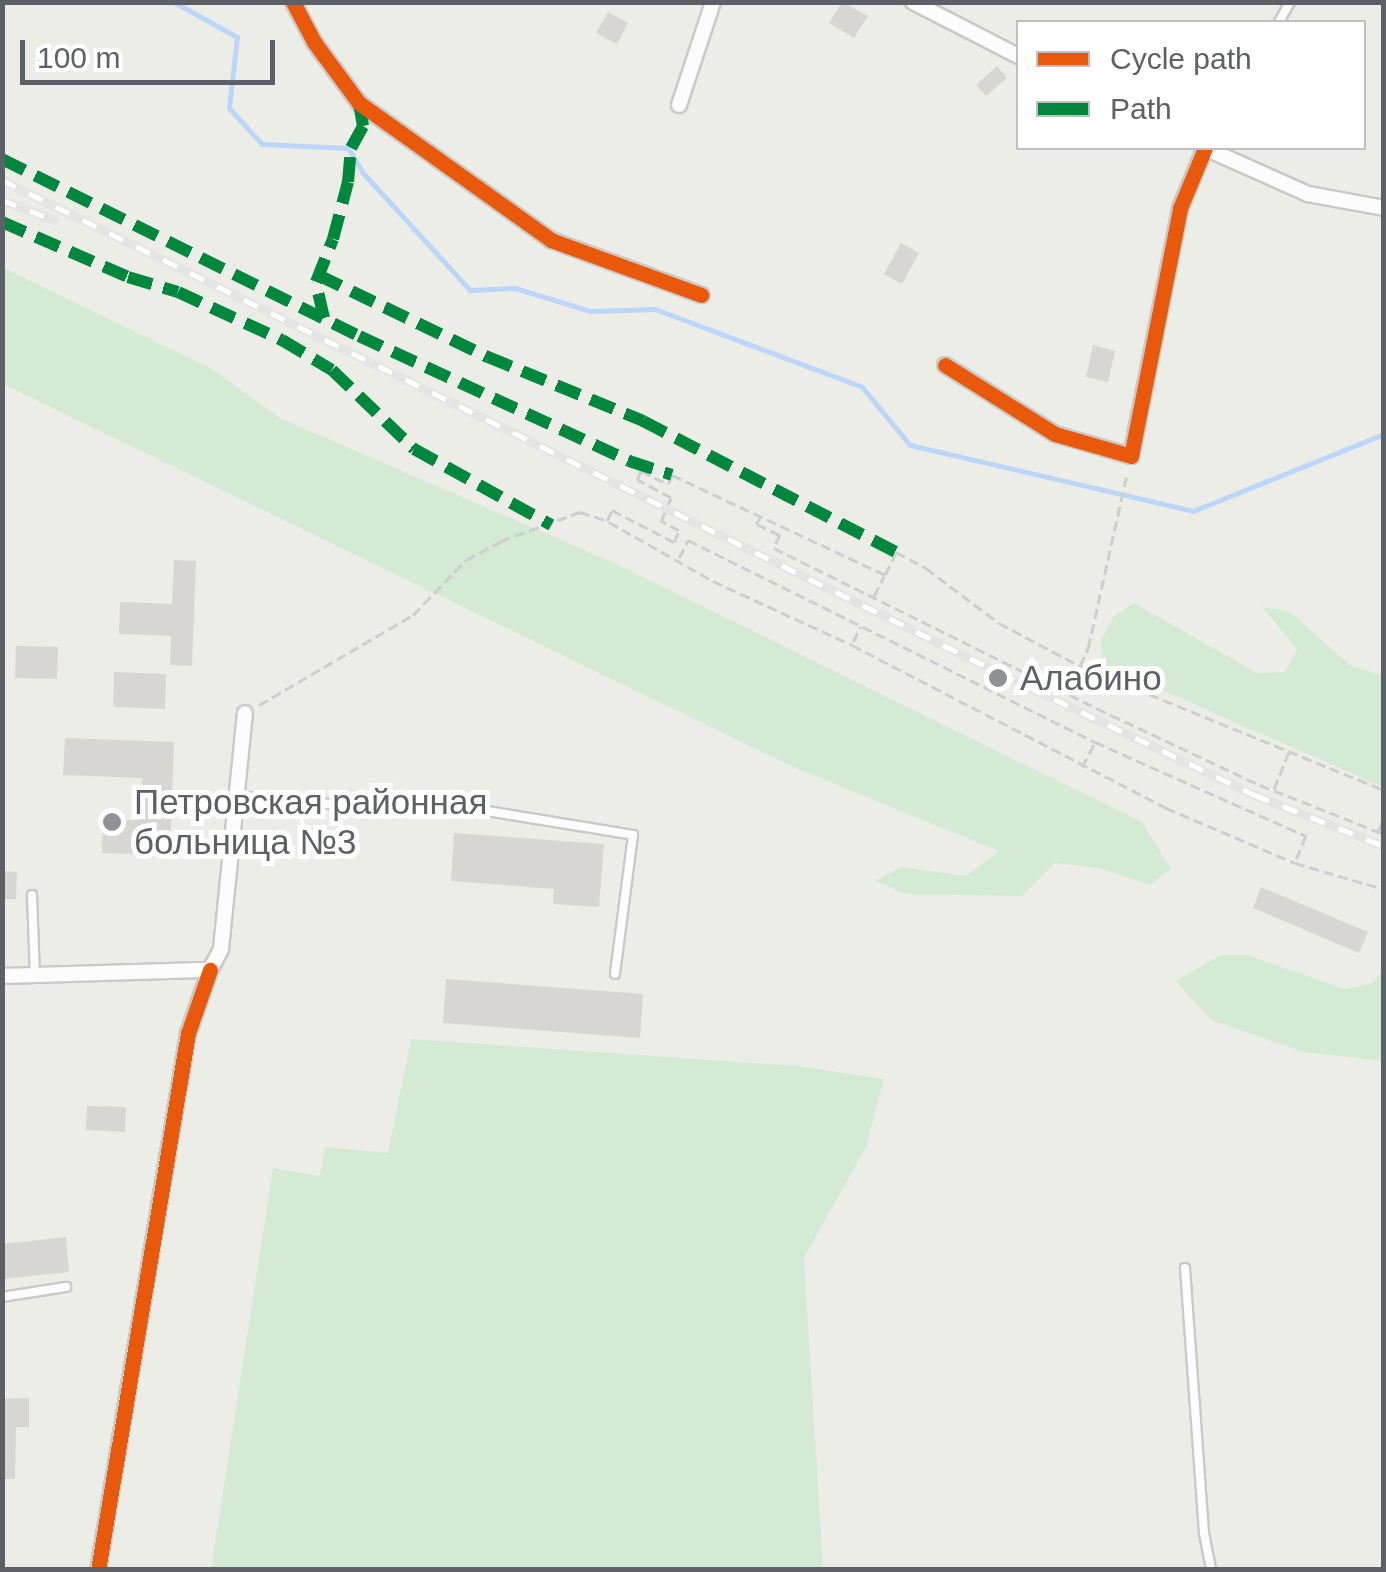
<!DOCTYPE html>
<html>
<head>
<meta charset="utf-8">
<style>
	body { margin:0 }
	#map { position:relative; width:1386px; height:1572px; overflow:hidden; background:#edede8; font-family:Arial,sans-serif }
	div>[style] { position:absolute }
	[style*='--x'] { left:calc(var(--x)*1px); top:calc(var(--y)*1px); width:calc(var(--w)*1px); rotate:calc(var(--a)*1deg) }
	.green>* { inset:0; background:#d5ead5 }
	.stream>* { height:5px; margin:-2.5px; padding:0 2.5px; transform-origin:2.5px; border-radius:2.5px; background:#bbd6f8 }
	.building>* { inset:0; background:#d7d6d3 }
	.path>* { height:2.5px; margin-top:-1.25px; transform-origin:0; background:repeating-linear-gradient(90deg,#cbcfcd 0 10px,transparent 0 15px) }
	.roads { filter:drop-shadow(2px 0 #c9cac8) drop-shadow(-2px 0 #c9cac8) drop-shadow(0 2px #c9cac8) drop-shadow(0 -2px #c9cac8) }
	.service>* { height:8px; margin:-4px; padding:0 4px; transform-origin:4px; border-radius:4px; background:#fcfcfc }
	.minor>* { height:14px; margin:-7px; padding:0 7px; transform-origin:7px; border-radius:7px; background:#fcfcfc }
	.rail>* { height:9px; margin-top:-4.5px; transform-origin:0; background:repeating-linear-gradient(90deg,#fff 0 15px,#e4e4e3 0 30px); box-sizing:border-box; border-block:2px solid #e4e4e3 }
	.quiet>* { height:12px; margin-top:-6px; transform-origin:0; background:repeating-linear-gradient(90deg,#00873e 0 25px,transparent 0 37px) }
	.cycleway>* { height:15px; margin:-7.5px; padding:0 7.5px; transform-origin:7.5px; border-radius:7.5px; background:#e8590c }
	.dots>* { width:28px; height:28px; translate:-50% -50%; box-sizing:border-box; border:5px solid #fff; border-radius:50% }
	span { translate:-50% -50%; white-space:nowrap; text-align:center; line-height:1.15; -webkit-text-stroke:10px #fff; paint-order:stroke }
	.poi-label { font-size:35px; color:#5d6066 }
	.left { translate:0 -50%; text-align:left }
	.frame { position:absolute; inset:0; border:5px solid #5d6066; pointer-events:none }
	.legend { position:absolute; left:1016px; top:20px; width:350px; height:130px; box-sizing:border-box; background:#fff; border:2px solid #bebfc2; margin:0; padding:12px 18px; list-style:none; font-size:30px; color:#5d6066 }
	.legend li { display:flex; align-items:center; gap:20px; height:50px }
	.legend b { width:50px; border:2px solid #bebfc2 }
	.scale { position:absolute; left:20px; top:40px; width:255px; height:45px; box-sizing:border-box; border:5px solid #5d6066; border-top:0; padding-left:12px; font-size:30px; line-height:35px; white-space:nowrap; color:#5d6066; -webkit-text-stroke:8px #fff; paint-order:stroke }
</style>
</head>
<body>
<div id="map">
	<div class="green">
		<div style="clip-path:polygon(2px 267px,212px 369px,280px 418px,614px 563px,1142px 822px,1171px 869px,1150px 885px,1099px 868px,1055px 863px,1022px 896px,906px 894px,875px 881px,901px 867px,966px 876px,999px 851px,793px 767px,3px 384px)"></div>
		<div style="clip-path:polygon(1134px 603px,1257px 673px,1285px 672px,1297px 649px,1262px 607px,1289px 611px,1350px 665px,1383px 676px,1383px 787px,1102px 664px,1101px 640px,1113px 617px)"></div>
		<div style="clip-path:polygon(1222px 955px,1247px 955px,1345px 989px,1373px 983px,1383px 970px,1383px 1061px,1304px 1052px,1213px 1021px,1175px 981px)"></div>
		<div style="clip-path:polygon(411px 1039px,798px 1066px,884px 1079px,866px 1147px,804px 1258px,823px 1569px,211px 1569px,273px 1168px,320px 1176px,325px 1147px,388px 1153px)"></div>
	</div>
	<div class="stream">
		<div style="--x:174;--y:2;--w:72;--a:29.1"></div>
		<div style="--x:237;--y:37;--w:71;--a:96.4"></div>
		<div style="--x:229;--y:108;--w:49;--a:47.5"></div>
		<div style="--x:262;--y:144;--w:86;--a:2.7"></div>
		<div style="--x:348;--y:148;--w:29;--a:59"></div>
		<div style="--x:363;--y:173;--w:159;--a:47.6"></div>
		<div style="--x:470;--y:290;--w:45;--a:-2.5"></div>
		<div style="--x:515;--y:288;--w:78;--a:17"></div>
		<div style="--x:590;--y:311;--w:65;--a:-1.8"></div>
		<div style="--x:655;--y:309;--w:221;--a:20.6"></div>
		<div style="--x:862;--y:387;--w:75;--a:50.4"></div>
		<div style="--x:910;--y:445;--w:291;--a:13.1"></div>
		<div style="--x:1193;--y:511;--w:206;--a:-22"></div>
	</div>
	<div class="building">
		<div style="clip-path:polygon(842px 2px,868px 16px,854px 38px,829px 23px)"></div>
		<div style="clip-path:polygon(608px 12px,628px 23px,617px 44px,596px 33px)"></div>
		<div style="clip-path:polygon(997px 66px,1007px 78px,986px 96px,976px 85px)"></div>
		<div style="clip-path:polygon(901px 243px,919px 253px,902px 284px,884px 274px)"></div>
		<div style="clip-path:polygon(1093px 345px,1115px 351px,1108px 382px,1086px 377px)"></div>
		<div style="clip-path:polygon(174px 560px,196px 561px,192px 666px,170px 665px,171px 636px,119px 634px,120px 602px,172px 604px)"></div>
		<div style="clip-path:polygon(16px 646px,58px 647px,57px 679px,15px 678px)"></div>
		<div style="clip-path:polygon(114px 672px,166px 674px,165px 709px,113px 707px)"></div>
		<div style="clip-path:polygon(65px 738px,174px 742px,170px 855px,102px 853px,103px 819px,140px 820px,142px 778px,63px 775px)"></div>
		<div style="clip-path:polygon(454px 833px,604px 844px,599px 907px,553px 904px,554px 889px,451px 881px)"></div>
		<div style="clip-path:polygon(2px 871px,17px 872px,16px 899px,2px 899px)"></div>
		<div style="clip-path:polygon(1261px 887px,1368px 932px,1359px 953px,1253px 908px)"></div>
		<div style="clip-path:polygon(446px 979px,643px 994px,640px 1038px,443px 1023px)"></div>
		<div style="clip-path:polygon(87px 1106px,126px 1107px,125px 1132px,86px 1130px)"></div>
		<div style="clip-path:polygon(66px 1237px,69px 1272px,2px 1279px,2px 1244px)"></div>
		<div style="clip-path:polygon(29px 1398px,29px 1427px,16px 1427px,15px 1479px,2px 1479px,2px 1399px)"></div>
	</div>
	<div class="path">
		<div style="--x:760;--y:518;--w:7;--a:117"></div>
		<div style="--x:757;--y:524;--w:25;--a:26"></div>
		<div style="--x:780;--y:535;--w:14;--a:115"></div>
		<div style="--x:774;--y:548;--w:376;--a:26.4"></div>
		<div style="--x:1111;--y:715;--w:165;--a:25.2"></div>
		<div style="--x:1260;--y:785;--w:133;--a:21.6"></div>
		<div style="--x:609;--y:522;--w:120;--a:29.6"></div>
		<div style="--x:713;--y:581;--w:153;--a:24.7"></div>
		<div style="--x:852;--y:645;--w:354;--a:27.4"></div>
		<div style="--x:1166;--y:808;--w:140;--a:23.1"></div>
		<div style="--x:1295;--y:863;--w:93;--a:16.3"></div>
		<div style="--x:679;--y:558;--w:20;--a:-63"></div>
		<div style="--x:688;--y:540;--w:454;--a:26.4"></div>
		<div style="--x:1095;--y:742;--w:231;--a:24"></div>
		<div style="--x:1306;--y:836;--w:27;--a:112"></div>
		<div style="--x:874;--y:596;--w:22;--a:-63"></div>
		<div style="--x:853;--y:642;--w:17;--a:-65"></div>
		<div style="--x:1066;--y:694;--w:31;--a:-63"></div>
		<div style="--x:1080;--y:666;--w:328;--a:22.2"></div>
		<div style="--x:259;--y:705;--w:178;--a:-30.3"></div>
		<div style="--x:413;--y:615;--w:76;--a:-46.1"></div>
		<div style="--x:466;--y:560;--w:40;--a:-28"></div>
		<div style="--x:501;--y:541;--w:84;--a:-20.2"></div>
		<div style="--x:580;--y:512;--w:28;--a:18"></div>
		<div style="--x:607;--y:521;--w:12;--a:-66"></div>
		<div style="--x:612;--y:510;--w:70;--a:27.3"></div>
		<div style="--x:674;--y:542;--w:12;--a:-66"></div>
		<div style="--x:679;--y:531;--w:21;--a:-151"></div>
		<div style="--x:661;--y:521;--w:25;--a:-67"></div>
		<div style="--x:671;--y:498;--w:38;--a:-152"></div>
		<div style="--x:637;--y:480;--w:10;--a:-66"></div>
		<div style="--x:641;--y:471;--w:30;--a:26"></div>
		<div style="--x:668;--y:484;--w:10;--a:-66"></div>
		<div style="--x:672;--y:475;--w:235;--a:25.1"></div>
		<div style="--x:885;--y:575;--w:25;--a:-64"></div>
		<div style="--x:896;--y:552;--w:34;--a:28"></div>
		<div style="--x:926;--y:568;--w:91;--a:37"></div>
		<div style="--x:999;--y:623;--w:92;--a:28"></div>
		<div style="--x:1080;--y:666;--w:20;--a:-66"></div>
		<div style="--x:1088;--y:648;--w:179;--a:-77.4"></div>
		<div style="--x:1082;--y:767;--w:26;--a:-62"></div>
		<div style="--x:1274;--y:789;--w:41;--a:-68.5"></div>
		<div style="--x:1378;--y:832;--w:17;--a:-69"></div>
	</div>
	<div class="roads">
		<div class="service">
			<div style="--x:1279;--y:22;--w:23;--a:-61"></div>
			<div style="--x:237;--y:796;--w:175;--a:4.9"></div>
			<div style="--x:411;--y:811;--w:76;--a:0"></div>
			<div style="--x:487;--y:811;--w:148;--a:9.3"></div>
			<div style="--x:633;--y:835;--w:140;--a:97.4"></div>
			<div style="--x:32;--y:895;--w:80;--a:87.9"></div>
			<div style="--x:1185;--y:1268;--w:266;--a:85.9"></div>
			<div style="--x:1204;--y:1533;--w:38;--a:79"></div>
			<div style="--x:2;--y:1297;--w:65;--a:-8.9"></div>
		</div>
		<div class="minor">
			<div style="--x:293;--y:2;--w:45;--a:62.3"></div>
			<div style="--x:314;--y:42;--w:76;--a:53.6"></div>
			<div style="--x:359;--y:103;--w:236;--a:35.5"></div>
			<div style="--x:551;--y:240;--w:160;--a:20.1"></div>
			<div style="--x:913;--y:2;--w:118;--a:27.2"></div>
			<div style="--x:679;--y:105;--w:108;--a:-71.7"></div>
			<div style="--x:1205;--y:148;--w:113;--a:24.1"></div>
			<div style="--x:1308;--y:194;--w:77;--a:10.4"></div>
			<div style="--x:945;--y:365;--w:130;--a:32.1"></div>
			<div style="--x:1055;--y:434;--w:79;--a:16.1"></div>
			<div style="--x:1131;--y:456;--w:253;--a:-78.8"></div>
			<div style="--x:1180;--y:208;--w:65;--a:-67.4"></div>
			<div style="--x:2;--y:976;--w:208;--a:-1.7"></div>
			<div style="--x:210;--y:970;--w:24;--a:-62"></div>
			<div style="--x:221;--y:949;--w:237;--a:-84.2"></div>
			<div style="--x:98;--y:1570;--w:544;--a:-80.49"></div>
			<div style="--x:188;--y:1033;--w:67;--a:-70.8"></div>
		</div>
	</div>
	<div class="rail">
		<div style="--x:2;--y:180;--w:1113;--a:26.29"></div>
		<div style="--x:1000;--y:673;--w:283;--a:25.6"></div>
		<div style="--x:1255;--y:795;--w:139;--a:21.6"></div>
		<div style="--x:2;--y:200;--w:59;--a:20.9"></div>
	</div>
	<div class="quiet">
		<div style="--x:2;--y:159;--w:398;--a:26.4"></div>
		<div style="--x:359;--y:336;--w:298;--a:24.8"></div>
		<div style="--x:629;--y:461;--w:45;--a:18"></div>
		<div style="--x:2;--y:222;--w:137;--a:23.6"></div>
		<div style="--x:128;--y:277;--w:52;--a:16.7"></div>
		<div style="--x:178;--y:292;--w:115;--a:24.8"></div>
		<div style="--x:282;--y:340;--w:58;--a:31"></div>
		<div style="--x:332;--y:370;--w:114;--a:43.9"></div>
		<div style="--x:414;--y:449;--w:157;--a:29"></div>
		<div style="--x:318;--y:275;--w:189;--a:25.8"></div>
		<div style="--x:488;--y:357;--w:168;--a:22.4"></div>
		<div style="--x:643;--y:421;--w:285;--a:27.4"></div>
		<div style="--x:324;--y:318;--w:37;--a:-103"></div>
		<div style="--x:316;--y:282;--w:46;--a:-68.4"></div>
		<div style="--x:333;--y:239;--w:59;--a:-75.3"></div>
		<div style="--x:348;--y:182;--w:34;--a:-85"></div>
		<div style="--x:351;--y:148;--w:25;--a:-61"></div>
		<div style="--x:363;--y:126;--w:23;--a:-100"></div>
	</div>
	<div class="cycleway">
		<div style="--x:293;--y:2;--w:45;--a:62.3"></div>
		<div style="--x:314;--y:42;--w:76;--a:53.6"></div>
		<div style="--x:359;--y:103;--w:236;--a:35.5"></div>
		<div style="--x:551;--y:240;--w:160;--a:20.1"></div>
		<div style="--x:945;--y:365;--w:130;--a:32.1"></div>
		<div style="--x:1055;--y:434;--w:79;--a:16.1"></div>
		<div style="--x:1131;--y:456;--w:253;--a:-78.8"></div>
		<div style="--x:1180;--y:208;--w:65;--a:-67.4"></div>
		<div style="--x:98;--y:1570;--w:544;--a:-80.49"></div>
		<div style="--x:188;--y:1033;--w:67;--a:-70.8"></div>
	</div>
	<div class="dots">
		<div style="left:998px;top:678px;background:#8f9194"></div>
		<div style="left:112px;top:822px;background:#8f9194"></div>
	</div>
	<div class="poi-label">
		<span class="left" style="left:1020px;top:678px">Алабино</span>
		<span class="left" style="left:134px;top:822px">Петровская районная<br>больница №3</span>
	</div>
	<div class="frame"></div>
	<ul class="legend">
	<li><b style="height:12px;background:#e8590c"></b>Cycle path</li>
	<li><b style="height:12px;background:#00873e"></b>Path</li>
	</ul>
	<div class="scale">100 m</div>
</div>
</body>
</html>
